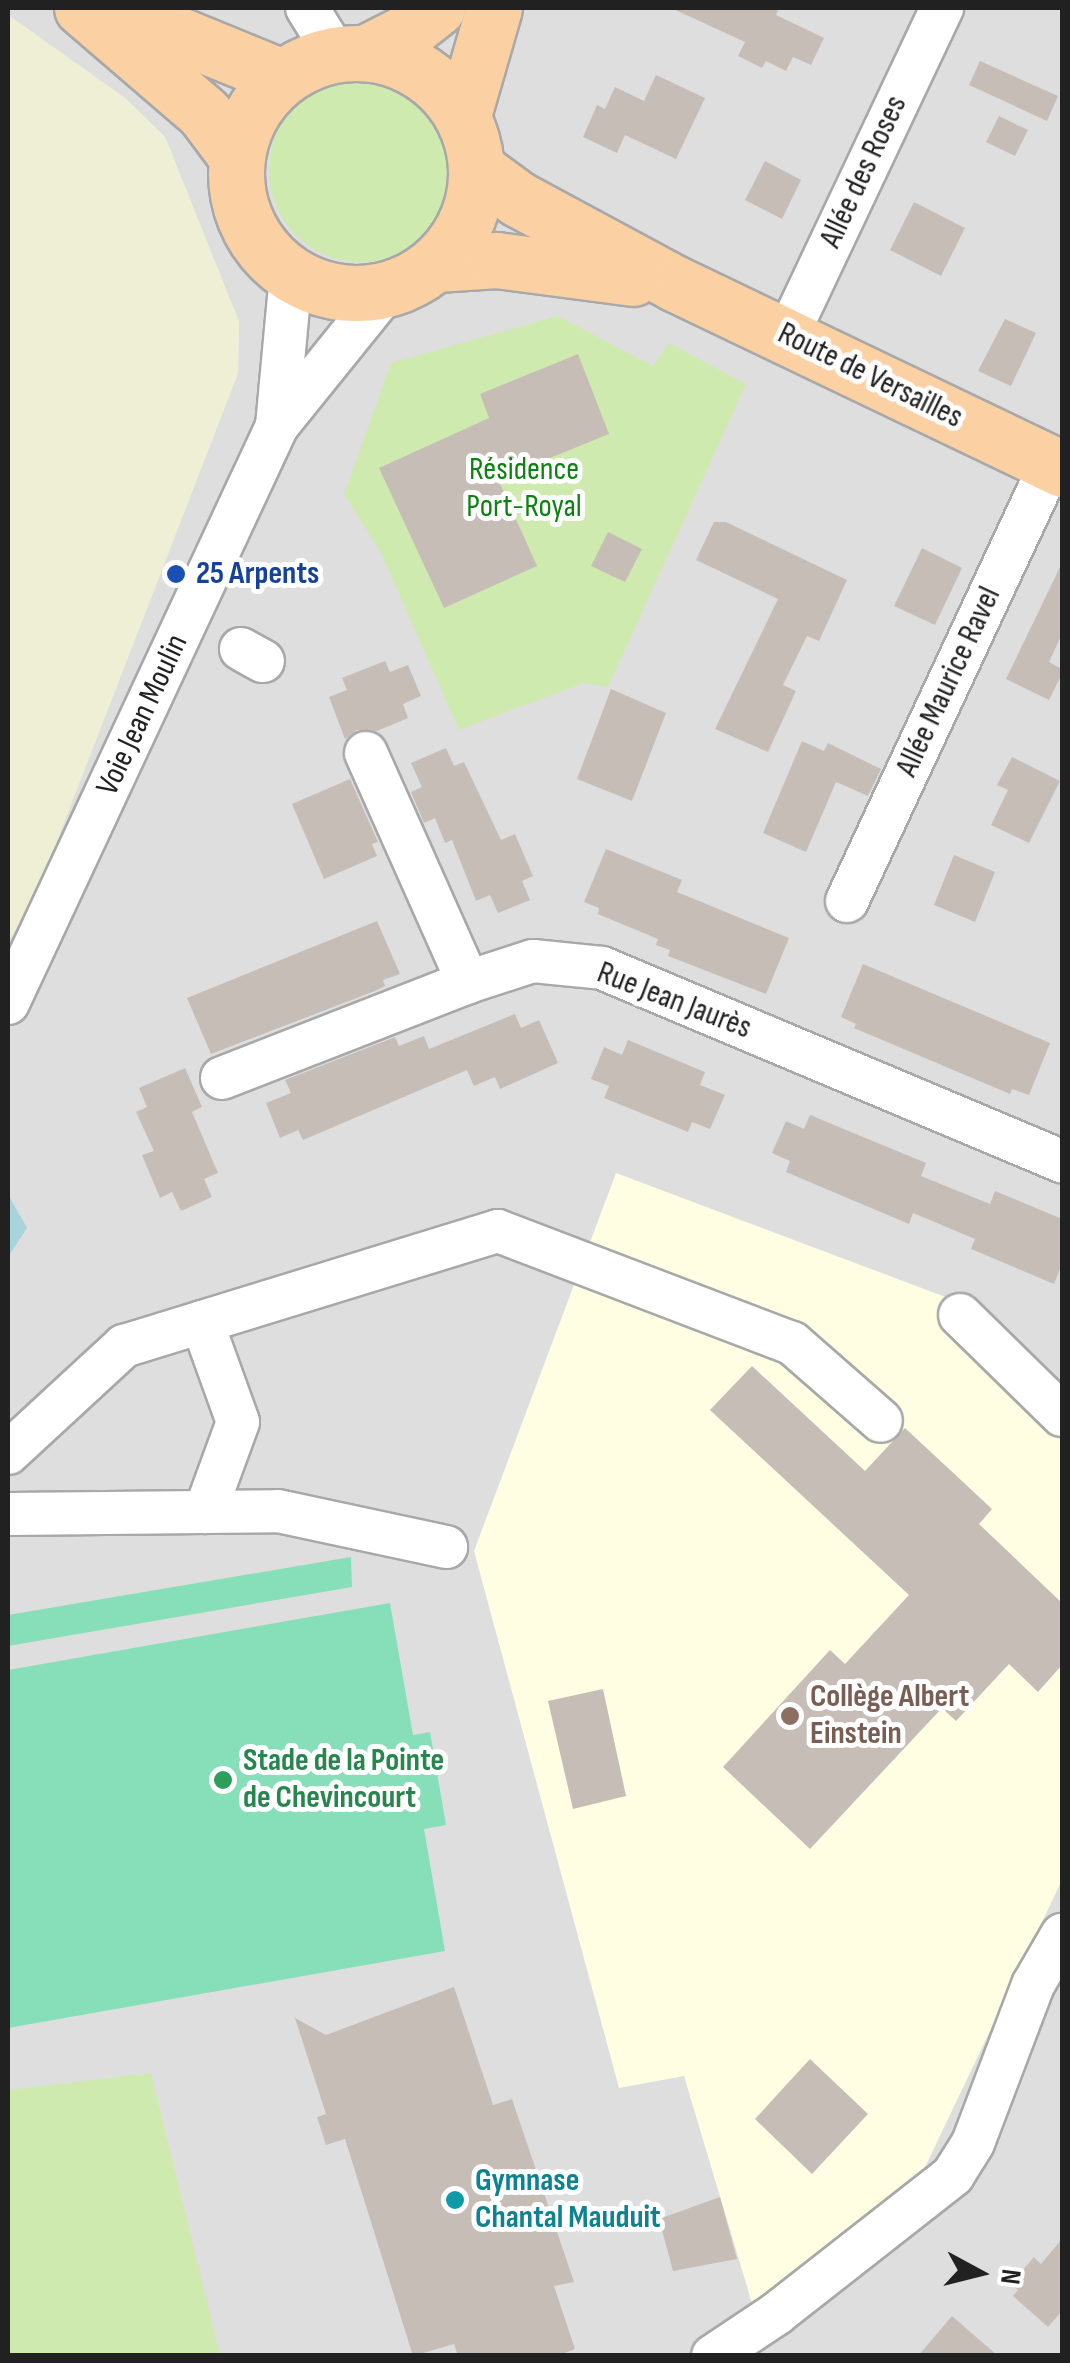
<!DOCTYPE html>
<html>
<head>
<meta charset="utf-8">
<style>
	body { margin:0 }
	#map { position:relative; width:1070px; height:2363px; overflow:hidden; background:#f1eee8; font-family:"Sofia Sans Condensed",sans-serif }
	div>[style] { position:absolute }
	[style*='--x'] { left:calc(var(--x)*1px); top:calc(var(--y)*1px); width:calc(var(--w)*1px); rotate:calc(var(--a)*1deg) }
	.residential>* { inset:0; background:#dfdede }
	.education>* { inset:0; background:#fffee3 }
	.farmland>* { inset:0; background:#eeefd4 }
	.grass>* { inset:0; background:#cfeaaf }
	.round { border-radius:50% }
	.pitch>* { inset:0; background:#87dfb9 }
	.water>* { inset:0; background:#a9d4de }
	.building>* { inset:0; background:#c6bdb7 }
	.roads { filter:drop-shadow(2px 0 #a8a8a8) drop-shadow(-2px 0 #a8a8a8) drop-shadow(0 2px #a8a8a8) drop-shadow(0 -2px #a8a8a8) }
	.minor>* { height:42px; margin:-21px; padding:0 21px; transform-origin:21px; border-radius:21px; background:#fff }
	.major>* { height:55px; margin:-27.5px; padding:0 27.5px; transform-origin:27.5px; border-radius:27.5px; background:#fbd1a3 }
	.major>.ring { margin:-27.5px; padding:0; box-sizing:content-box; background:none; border:55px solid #fbd1a3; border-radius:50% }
	.dots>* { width:28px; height:28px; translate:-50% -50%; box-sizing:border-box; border:5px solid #fff; border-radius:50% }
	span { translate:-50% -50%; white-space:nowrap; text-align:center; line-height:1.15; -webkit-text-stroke:10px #fff; paint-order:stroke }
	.street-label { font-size:32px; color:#212121 }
	.park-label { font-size:32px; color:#0d8111 }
	.transit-label { font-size:32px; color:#164399; font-weight:700 }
	.left { translate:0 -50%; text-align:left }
	.education-label { font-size:32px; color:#785e54; font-weight:700 }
	.leisure-label { font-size:32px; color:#27864d; font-weight:700 }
	.culture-label { font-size:32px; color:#0d838f; font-weight:700 }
	.frame { position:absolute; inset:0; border:10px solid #212121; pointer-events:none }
	.north { position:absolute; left:930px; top:2223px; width:100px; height:100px; -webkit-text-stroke:8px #fff; paint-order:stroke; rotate:97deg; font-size:28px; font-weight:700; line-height:40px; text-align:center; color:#212121 }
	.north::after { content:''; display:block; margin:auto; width:35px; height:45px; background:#212121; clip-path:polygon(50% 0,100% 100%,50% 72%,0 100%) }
</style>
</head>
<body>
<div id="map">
	<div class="residential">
		<div style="clip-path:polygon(8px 8px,1062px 8px,1062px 2355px,8px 2355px,8px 942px,34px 900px,238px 373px,239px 322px,165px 137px,125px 98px,8px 15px)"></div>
	</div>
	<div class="education">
		<div style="clip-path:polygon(616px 1173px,972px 1307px,1062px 1393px,1062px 1880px,917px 2184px,754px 2310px,684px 2076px,619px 2088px,474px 1551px)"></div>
	</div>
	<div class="farmland">
		<div style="clip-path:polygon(8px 15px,125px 98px,165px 137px,239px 322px,238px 373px,34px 900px,8px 942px)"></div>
	</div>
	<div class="grass">
		<div class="round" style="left:269px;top:78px;width:184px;height:184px"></div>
		<div style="clip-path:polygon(558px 316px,653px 366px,669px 343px,746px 384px,608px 687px,584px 683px,459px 730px,381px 553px,344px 494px,391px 363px)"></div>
		<div style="clip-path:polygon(151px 2073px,220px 2355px,8px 2355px,8px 2090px)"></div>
	</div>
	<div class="pitch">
		<div style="clip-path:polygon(351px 1557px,352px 1587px,8px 1646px,8px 1615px)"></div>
		<div style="clip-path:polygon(390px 1603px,413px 1735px,430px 1732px,446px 1825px,424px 1829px,445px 1951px,8px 2028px,8px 1670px)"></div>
	</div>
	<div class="water">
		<div style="clip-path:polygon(8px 1194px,27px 1228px,8px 1257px)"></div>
	</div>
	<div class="building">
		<div style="clip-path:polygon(671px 8px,779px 8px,776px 15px,824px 38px,811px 65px,793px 57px,786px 71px,766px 61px,762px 68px,738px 56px,745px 42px)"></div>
		<div style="clip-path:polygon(980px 61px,1058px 96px,1047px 121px,969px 85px)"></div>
		<div style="clip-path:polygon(656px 75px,705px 98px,676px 159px,625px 135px,617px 153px,583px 137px,597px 105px,605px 109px,615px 87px,644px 101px)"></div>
		<div style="clip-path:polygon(999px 116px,1028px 130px,1015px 156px,986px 142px)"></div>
		<div style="clip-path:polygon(765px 161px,801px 180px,782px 219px,745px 200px)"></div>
		<div style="clip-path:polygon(914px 202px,965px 228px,941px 276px,890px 250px)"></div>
		<div style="clip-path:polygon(1005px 319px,1036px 333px,1011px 386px,978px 371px)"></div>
		<div style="clip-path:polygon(578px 354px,609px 434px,498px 479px,537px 566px,444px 608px,379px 468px,489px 418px,480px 394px)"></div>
		<div style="clip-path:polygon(714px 522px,726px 522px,847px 580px,819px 641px,807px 636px,783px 685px,796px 691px,768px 752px,715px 729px,778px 599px,696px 560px)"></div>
		<div style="clip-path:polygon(608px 532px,642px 549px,625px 582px,591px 566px)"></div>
		<div style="clip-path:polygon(922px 548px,962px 568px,935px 625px,894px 606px)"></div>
		<div style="clip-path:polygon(1062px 563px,1062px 634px,1049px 662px,1062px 669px,1062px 674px,1049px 700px,1006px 679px)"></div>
		<div style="clip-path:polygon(385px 661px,390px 672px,408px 665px,421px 696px,403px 704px,408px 718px,377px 731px,357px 730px,345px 739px,329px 697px,347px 690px,342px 678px)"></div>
		<div style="clip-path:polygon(611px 689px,666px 713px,632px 801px,577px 779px)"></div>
		<div style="clip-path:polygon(802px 741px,824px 751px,828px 743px,881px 769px,868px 796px,836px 782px,806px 852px,763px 833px)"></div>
		<div style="clip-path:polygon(446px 748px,454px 766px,464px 762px,501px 840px,515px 834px,533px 876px,522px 881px,530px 900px,498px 913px,490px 895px,476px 901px,452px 840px,445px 843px,435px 818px,424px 823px,411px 792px,422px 787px,411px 763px)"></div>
		<div style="clip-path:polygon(1012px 757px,1060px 781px,1029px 843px,991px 825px,1008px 790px,997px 785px)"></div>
		<div style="clip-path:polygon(350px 779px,378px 842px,372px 844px,377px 856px,324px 879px,292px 804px)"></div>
		<div style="clip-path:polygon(606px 849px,682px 880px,677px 892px,789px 938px,766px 994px,668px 956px,670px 950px,656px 945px,658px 939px,598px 914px,599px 908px,584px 902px)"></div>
		<div style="clip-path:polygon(954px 855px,995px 872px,975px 922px,934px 905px)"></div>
		<div style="clip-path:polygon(377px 921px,400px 974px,383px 980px,385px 986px,375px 991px,211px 1054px,187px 998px)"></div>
		<div style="clip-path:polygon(863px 964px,1050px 1043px,1029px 1095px,1012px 1089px,1010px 1094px,854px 1028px,856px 1024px,841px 1017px)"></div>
		<div style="clip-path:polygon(515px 1014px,521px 1028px,539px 1020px,558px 1063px,500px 1089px,495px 1077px,474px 1086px,467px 1070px,303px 1140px,298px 1130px,280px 1138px,266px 1103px,291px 1093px,285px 1080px,395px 1037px,399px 1046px,424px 1036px,429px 1049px)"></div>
		<div style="clip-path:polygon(628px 1040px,705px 1072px,700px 1085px,725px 1095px,710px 1129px,692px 1122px,688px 1132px,604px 1098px,609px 1086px,591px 1079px,604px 1047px,622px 1055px)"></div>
		<div style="clip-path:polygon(185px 1068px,202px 1107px,192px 1112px,218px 1173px,204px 1179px,212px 1197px,181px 1211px,172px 1192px,160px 1198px,142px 1155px,154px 1151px,136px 1112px,147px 1107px,139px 1088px)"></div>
		<div style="clip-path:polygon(810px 1115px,926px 1163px,921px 1176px,990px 1204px,995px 1191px,1062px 1219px,1062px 1264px,1054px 1284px,971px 1249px,975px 1239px,913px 1213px,909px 1224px,786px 1172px,790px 1161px,772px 1153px,786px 1121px,804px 1129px)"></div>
		<div style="clip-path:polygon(752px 1366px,865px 1471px,905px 1428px,992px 1509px,979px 1524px,1062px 1603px,1062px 1665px,1038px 1692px,1009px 1664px,956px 1721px,942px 1708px,810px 1849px,723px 1767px,830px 1650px,845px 1664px,909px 1595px,710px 1410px)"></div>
		<div style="clip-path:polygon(603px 1689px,626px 1796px,573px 1809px,548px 1701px)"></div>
		<div style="clip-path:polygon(454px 1987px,493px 2105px,512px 2099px,574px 2282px,554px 2286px,575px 2349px,557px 2356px,458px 2356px,454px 2344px,413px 2356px,345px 2139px,326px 2145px,317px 2117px,326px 2114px,295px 2018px,326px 2035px)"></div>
		<div style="clip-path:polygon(810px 2059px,868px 2114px,812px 2174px,755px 2119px)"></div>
		<div style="clip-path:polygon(720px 2197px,737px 2259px,673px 2271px,659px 2219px)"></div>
		<div style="clip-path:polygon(1062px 2239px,1062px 2311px,1048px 2327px,1013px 2296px,1018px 2290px,1011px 2284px,1034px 2257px,1041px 2264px)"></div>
		<div style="clip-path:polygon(952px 2316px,998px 2356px,918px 2356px)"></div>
	</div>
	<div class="roads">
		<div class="minor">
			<div style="--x:307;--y:8;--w:53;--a:58.1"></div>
			<div style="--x:787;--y:336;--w:363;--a:-64.7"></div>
			<div style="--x:277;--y:426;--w:151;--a:-84.7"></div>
			<div style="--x:241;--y:649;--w:25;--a:29"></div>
			<div style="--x:366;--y:753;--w:251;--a:66"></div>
			<div style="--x:847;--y:901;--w:483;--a:-65"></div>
			<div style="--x:8;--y:1003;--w:637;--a:-65"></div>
			<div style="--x:277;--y:426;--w:174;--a:-51.1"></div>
			<div style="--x:222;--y:1078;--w:264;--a:-21.3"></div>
			<div style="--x:468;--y:982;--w:68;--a:-17.9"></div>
			<div style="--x:533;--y:961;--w:69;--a:5.8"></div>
			<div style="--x:602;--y:968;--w:499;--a:22.8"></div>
			<div style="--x:960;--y:1315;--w:143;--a:44.4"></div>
			<div style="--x:202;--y:1322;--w:106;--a:70.2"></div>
			<div style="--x:238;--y:1422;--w:96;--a:110.1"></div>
			<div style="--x:8;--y:1453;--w:158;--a:-42.7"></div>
			<div style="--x:124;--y:1346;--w:391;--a:-17.1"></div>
			<div style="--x:498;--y:1231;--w:315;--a:20.9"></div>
			<div style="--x:792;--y:1343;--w:118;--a:41.2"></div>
			<div style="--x:8;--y:1514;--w:270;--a:-0.6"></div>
			<div style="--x:278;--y:1511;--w:172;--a:12.1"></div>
			<div style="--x:713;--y:2356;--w:76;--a:-33.7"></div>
			<div style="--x:776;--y:2314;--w:225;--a:-38.1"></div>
			<div style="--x:953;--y:2175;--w:38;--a:-58"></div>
			<div style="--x:973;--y:2143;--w:169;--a:-69.2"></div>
			<div style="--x:1033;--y:1985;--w:58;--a:-59.9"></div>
		</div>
		<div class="major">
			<div style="--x:82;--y:8;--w:161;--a:40.7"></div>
			<div style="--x:204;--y:113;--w:54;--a:53.3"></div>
			<div style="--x:113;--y:8;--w:183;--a:22.2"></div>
			<div style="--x:367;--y:52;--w:42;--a:-26.6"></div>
			<div style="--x:405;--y:33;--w:41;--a:-38"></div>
			<div class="ring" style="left:236px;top:53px;width:185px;height:185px"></div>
			<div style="--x:463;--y:115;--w:111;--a:-73.8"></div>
			<div style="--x:477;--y:169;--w:51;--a:36.2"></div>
			<div style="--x:518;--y:199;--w:179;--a:28.3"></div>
			<div style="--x:676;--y:284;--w:428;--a:25.6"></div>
			<div style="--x:437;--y:264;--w:60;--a:-3.8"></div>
			<div style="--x:497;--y:260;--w:137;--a:7.5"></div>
		</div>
	</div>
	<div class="dots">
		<div style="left:176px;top:574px;background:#1a4fb4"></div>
		<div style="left:790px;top:1716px;background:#8d6e63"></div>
		<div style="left:223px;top:1780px;background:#2e9e5b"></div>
		<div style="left:455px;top:2200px;background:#0f9aa8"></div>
	</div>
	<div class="street-label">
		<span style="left:864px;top:172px;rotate:-65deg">Allée des Roses</span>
		<span style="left:870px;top:376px;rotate:26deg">Route de Versailles</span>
		<span style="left:949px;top:682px;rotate:-65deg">Allée Maurice Ravel</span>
		<span style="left:143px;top:715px;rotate:-65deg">Voie Jean Moulin</span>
		<span style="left:674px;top:1001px;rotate:21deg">Rue Jean Jaurès</span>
	</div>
	<div class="park-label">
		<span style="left:524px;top:489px">Résidence<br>Port-Royal</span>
	</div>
	<div class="transit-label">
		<span class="left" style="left:196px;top:574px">25 Arpents</span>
	</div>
	<div class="education-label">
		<span class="left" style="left:810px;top:1716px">Collège Albert<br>Einstein</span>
	</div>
	<div class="leisure-label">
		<span class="left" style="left:243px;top:1780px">Stade de la Pointe<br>de Chevincourt</span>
	</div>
	<div class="culture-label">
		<span class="left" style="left:475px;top:2200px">Gymnase<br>Chantal Mauduit</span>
	</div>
	<div class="frame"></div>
	<div class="north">N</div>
</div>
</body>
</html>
